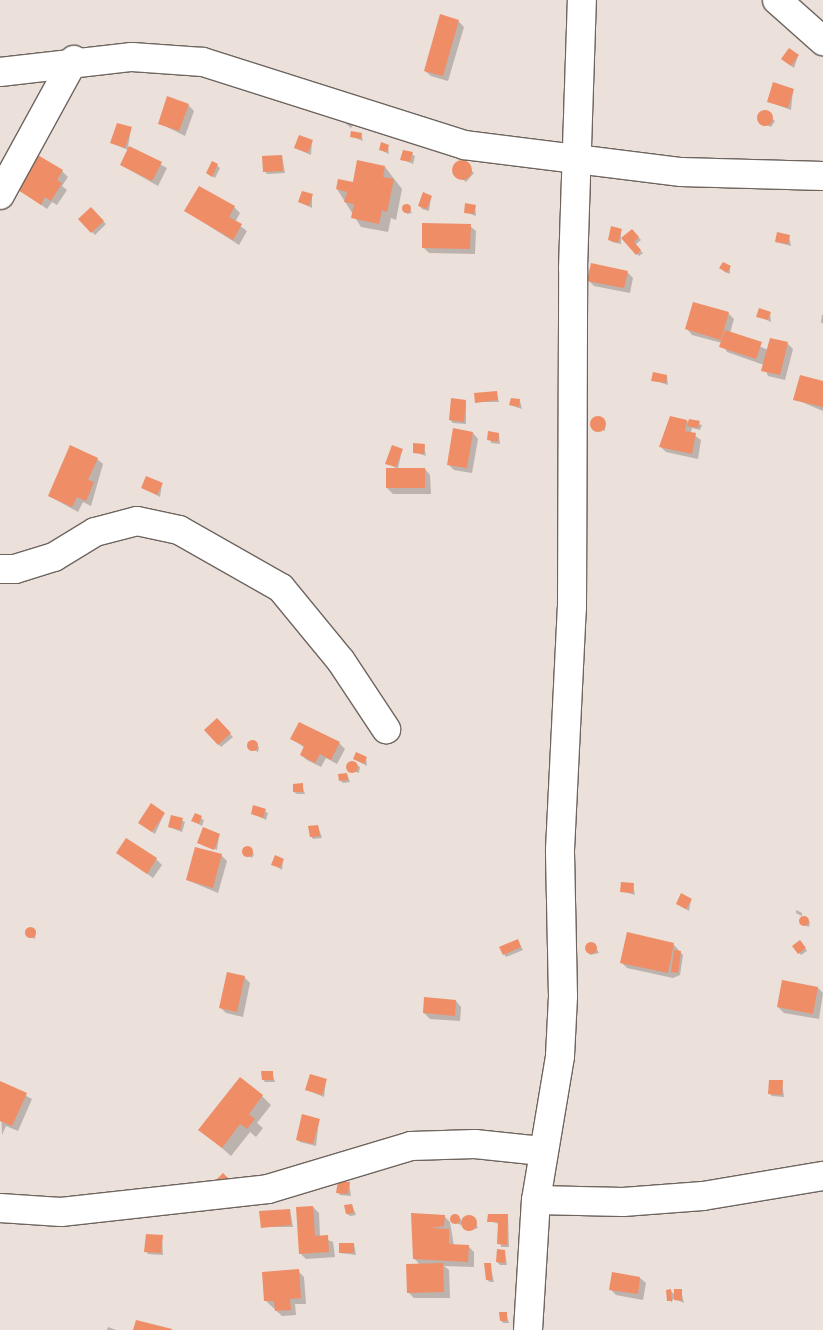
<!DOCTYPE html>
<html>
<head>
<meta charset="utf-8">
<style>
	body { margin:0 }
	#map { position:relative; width:823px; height:1330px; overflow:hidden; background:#ebe0da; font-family:"Noto Sans",sans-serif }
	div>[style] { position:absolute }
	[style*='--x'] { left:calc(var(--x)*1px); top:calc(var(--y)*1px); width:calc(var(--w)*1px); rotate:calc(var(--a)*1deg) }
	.shadow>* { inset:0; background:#0003 }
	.building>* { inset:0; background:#ee8d66 }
	.round { border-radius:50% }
	.roads { filter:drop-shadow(1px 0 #6e655f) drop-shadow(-1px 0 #6e655f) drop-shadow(0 1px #6e655f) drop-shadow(0 -1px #6e655f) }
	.minor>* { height:28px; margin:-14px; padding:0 14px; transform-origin:14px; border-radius:14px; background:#fff }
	span { translate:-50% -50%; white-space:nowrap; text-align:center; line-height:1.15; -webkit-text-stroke:4.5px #f9eee7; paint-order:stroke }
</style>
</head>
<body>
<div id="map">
	<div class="shadow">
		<div style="clip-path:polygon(458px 21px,464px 27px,448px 81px,431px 76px,425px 71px)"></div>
		<div style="clip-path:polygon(798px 56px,794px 68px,786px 62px)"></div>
		<div style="clip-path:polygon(793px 90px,791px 110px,769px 102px)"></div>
		<div style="clip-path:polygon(188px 105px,194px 111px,185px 136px,159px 123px)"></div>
		<div style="clip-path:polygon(763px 113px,775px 121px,771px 127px,759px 121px)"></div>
		<div style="clip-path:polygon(348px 116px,355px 122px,351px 128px,344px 122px)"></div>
		<div style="clip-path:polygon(131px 129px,128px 147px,167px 168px,158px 186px,121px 165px,128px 150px,111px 143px)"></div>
		<div style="clip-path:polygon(361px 134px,363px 141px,351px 136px)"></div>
		<div style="clip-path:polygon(312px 141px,311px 155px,295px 148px)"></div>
		<div style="clip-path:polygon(388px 146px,389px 154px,380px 150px)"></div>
		<div style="clip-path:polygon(404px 151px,415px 156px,413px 164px,402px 159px)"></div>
		<div style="clip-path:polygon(282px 156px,285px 173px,267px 174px,265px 171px)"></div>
		<div style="clip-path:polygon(213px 162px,220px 168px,215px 178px,207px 173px)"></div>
		<div style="clip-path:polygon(461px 162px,474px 173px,466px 182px,453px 171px)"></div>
		<div style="clip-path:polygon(385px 167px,402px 189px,396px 220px,391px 218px,388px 232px,361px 227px,337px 189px)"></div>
		<div style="clip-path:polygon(62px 171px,68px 177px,62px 186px,67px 190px,57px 205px,52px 202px,47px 209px,17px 188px)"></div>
		<div style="clip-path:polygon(312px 195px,312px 208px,299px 202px)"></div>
		<div style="clip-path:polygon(431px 197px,429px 211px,422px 209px,420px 206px)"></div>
		<div style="clip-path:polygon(408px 206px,412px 213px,407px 214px,404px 207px)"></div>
		<div style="clip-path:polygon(475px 206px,476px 216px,465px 212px)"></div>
		<div style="clip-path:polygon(234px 207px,240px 213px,235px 222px,247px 231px,239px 245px,186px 211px)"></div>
		<div style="clip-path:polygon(91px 209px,106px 224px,95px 235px,80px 219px)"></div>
		<div style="clip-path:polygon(470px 226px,476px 231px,475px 254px,429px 253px,423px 247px)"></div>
		<div style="clip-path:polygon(621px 230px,621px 244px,612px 242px,609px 239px)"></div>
		<div style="clip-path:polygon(632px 230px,641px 240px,635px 245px,643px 253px,639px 256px,623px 238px)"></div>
		<div style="clip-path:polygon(789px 236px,791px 246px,776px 242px)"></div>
		<div style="clip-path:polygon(730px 267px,730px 274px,724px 271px)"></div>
		<div style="clip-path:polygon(627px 272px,633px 278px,630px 293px,594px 286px,588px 280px)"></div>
		<div style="clip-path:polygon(694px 303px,729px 314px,734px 319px,730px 333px,768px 350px,788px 344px,793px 349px,785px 380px,768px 376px,764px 365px,727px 352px,722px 343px,692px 335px,687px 329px)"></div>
		<div style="clip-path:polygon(770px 313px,771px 322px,758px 316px)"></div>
		<div style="clip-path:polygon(822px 315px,823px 315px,823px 324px,821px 322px)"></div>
		<div style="clip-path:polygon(667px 376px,668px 385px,653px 380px)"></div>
		<div style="clip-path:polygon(823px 382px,823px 411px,795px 399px)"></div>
		<div style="clip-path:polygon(496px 392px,499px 402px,476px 402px)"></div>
		<div style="clip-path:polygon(466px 401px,466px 424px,453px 423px,450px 420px)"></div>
		<div style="clip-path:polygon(520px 401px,522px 409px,510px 405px)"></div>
		<div style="clip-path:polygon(595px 418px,605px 421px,605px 431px,592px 426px)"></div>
		<div style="clip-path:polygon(686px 421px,702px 425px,700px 430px,692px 428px,691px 433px,701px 440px,698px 459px,666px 452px,660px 446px)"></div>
		<div style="clip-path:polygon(473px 433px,478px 439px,472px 473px,454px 470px,448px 464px)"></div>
		<div style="clip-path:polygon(489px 433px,499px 435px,500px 444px,491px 443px)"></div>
		<div style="clip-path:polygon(424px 445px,426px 456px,414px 452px)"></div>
		<div style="clip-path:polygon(402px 450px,398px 469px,425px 469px,430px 475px,431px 494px,393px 494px,387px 488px,398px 469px,387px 463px)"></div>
		<div style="clip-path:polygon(97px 459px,103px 464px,91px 506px,83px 502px,78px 512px,49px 496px)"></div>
		<div style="clip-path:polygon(162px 484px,160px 497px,142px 487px)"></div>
		<div style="clip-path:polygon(217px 720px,233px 737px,221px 747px,206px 730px)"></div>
		<div style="clip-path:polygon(292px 739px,339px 743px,345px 749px,337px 764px,326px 758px,321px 767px,307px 760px,301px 755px,305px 748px)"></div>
		<div style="clip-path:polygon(249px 742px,259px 747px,258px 752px,248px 747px)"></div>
		<div style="clip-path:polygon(366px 758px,367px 766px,355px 759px)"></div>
		<div style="clip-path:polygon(351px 762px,360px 767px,359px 773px,349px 770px)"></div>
		<div style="clip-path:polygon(347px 774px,350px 782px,343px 783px,341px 781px)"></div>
		<div style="clip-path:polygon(302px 785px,305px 794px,297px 794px,294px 792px)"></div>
		<div style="clip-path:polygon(254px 806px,268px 813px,266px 820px,252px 813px)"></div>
		<div style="clip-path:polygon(164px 814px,155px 834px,142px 825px)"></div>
		<div style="clip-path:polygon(195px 815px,204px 820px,202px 826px,193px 821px)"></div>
		<div style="clip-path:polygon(172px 816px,185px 822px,182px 832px,169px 827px)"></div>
		<div style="clip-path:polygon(318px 826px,322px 838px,313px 839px,311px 836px)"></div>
		<div style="clip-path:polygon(219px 836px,217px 850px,199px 842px)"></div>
		<div style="clip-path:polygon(247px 847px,254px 854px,252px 858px,243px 852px)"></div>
		<div style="clip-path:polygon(118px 853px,156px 859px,162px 865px,153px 878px)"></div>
		<div style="clip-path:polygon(221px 855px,227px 861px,218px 893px,187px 880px)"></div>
		<div style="clip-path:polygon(283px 860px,282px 870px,273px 864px)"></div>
		<div style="clip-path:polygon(633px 884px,635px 895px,621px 891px)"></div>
		<div style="clip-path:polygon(691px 900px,689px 911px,680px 906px)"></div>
		<div style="clip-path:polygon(796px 910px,802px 913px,802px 916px,796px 913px)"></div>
		<div style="clip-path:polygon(802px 918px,810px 922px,809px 927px,801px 924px)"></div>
		<div style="clip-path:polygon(28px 928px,36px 931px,35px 939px,28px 936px)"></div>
		<div style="clip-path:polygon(518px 941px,523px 950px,506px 957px,504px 954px)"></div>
		<div style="clip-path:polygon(594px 944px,599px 953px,590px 955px,586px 947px)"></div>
		<div style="clip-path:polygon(673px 944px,683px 955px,680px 975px,673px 978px,627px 968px,621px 962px)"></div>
		<div style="clip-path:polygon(802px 944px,807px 951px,801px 955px,799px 953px)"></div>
		<div style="clip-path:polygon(244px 977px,250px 983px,243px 1017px,226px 1013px,220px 1007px)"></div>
		<div style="clip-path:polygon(818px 988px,823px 993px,819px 1019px,784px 1013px,778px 1007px)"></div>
		<div style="clip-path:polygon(456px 1001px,461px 1007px,460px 1021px,430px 1019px,424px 1013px)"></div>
		<div style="clip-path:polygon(272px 1072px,275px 1082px,265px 1082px,263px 1079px)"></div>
		<div style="clip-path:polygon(326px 1080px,324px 1097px,307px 1090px)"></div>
		<div style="clip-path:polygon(782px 1081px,784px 1097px,772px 1096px,770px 1094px)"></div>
		<div style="clip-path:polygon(0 1082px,32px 1099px,18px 1131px,6px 1126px,2px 1135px)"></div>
		<div style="clip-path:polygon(262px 1096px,271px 1105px,257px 1123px,263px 1128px,256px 1137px,250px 1132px,231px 1156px,200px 1129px)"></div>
		<div style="clip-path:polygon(319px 1120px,316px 1146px,300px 1142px,297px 1139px)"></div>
		<div style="clip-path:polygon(349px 1183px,351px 1196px,340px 1195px,338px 1192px)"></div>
		<div style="clip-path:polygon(352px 1205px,356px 1215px,350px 1216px,347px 1214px)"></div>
		<div style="clip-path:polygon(313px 1207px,319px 1213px,320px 1237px,333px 1242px,335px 1257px,306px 1259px,300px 1253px)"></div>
		<div style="clip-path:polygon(290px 1210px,293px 1227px,262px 1227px)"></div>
		<div style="clip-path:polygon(412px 1214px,444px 1216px,450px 1222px,454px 1246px,469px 1247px,474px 1252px,474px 1267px,444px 1266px,449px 1270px,450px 1298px,414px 1298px,408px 1292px,420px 1265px,414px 1258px)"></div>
		<div style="clip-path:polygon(452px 1216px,461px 1219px,461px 1225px,452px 1222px)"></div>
		<div style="clip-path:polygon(508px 1216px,509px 1247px,501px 1247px,499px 1224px,489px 1221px)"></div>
		<div style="clip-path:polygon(466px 1217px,473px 1218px,478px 1228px,468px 1231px)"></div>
		<div style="clip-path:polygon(162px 1236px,163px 1255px,148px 1254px,146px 1251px)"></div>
		<div style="clip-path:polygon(354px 1244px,356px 1255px,340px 1253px)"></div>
		<div style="clip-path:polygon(505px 1251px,507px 1265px,500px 1265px,497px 1262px)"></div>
		<div style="clip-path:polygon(490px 1264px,494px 1282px,490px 1282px,487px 1280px)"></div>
		<div style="clip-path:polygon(298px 1271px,304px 1277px,306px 1304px,295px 1304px,296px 1315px,282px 1316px,266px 1301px)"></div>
		<div style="clip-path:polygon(640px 1278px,646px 1283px,643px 1300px,616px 1295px,610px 1289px)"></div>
		<div style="clip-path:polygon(671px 1291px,675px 1295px,681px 1291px,684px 1303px,674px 1298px,671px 1303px)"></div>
		<div style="clip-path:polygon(506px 1313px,509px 1323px,503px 1323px,501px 1320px)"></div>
		<div style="clip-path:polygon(108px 1327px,116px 1330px,107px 1330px)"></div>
	</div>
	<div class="building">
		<div style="clip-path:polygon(440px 14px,459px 20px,443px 76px,424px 71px)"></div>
		<div style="clip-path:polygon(789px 48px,799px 55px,791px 66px,781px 59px)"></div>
		<div style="clip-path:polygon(773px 82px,794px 89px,788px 108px,767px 102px)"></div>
		<div style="clip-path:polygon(167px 96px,189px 104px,179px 131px,158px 124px)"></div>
		<div class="round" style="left:757px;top:110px;width:16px;height:16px"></div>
		<div style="clip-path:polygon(117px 123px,132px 127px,125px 148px,110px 143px)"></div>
		<div style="clip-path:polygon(351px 131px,362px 133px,361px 139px,350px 137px)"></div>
		<div style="clip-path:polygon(299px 135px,313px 140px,308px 153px,294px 148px)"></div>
		<div style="clip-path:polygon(381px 142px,389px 145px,387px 152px,379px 150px)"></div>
		<div style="clip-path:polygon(129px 146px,162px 162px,152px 181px,120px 165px)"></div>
		<div style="clip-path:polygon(403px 150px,413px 152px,410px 162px,400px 160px)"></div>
		<div style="clip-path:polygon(36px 154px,63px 170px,57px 180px,62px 183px,51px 201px,45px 197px,41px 205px,15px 188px)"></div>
		<div style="clip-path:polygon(282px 155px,283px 171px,263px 172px,262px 156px)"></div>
		<div class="round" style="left:452px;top:160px;width:20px;height:20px"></div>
		<div style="clip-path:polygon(357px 160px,385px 166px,383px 177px,394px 179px,387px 212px,382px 210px,379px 224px,351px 218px,354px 204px,344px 202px,347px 192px,336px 189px,338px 179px,353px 182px)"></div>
		<div style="clip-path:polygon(212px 161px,218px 164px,212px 177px,206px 173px)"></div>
		<div style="clip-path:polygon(199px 186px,235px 206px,229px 217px,242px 224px,233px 240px,184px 211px)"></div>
		<div style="clip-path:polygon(302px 191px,313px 194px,309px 206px,298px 202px)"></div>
		<div style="clip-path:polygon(423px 192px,432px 196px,427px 209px,418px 206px)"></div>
		<div style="clip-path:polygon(465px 203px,476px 205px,474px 214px,464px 213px)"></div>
		<div class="round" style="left:401.5px;top:203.5px;width:9px;height:9px"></div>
		<div style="clip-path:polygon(91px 207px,104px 221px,91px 233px,78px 219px)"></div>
		<div style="clip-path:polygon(422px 223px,471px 224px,470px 249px,422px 248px)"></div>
		<div style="clip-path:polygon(611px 226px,622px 229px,618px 243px,608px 240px)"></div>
		<div style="clip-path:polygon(632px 229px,639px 237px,634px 242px,641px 250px,636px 255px,621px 238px)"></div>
		<div style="clip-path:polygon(777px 232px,790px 235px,788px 244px,775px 242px)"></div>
		<div style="clip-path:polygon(723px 262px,731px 266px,727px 273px,719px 268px)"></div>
		<div style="clip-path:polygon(591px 263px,628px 271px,624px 288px,587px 281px)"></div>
		<div style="clip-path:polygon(693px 302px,729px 312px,721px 340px,685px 329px)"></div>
		<div style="clip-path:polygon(759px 308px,771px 312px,768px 320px,756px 317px)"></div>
		<div style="clip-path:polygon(725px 330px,762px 342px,756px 359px,719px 347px)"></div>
		<div style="clip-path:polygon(770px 338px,788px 342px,780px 375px,761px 371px)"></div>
		<div style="clip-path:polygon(653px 372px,667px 375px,666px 383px,651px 381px)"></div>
		<div style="clip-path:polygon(800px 375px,823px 381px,823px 407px,793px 400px)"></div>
		<div style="clip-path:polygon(497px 391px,498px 400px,475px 403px,474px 393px)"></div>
		<div style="clip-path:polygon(451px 398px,466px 400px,464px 422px,449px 420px)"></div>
		<div style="clip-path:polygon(511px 398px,520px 399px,519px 407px,509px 405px)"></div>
		<div style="clip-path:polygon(670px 416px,687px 420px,685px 431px,696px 433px,692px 454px,659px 447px)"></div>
		<div class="round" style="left:590px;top:416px;width:16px;height:16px"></div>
		<div style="clip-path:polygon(689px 419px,700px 421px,698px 428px,687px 426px)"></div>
		<div style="clip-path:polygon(453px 428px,473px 432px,467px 468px,447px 465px)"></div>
		<div style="clip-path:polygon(488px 431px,499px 433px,498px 442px,487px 440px)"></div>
		<div style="clip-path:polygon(413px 443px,425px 444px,424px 454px,413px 453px)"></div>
		<div style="clip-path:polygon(70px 445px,98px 458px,88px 480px,94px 482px,86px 501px,77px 497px,72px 507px,48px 496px)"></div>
		<div style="clip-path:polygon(392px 445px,403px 449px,396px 467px,385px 464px)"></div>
		<div style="clip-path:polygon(386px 468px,425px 468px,425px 488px,386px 488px)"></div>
		<div style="clip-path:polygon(146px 476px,163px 483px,157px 495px,141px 488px)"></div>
		<div style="clip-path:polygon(217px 718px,231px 733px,218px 745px,204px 730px)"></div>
		<div style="clip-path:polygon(299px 722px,340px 742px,331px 760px,320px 754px,315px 763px,300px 755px,304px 746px,290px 739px)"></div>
		<div class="round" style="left:246.5px;top:739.5px;width:11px;height:11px"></div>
		<div style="clip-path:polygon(356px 752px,367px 757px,364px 764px,353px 759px)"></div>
		<div class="round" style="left:346px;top:761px;width:12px;height:12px"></div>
		<div style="clip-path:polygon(347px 773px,348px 780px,339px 781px,338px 774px)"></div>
		<div style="clip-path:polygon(303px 783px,303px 792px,293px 792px,293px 784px)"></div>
		<div style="clip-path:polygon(151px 803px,165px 813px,152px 832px,138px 823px)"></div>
		<div style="clip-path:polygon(253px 805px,266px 809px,263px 818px,251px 814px)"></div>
		<div style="clip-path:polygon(195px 813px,202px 816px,199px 824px,191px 821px)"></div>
		<div style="clip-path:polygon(171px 815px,183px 818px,180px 830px,168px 827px)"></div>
		<div style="clip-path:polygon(318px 825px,320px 836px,310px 837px,308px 826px)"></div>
		<div style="clip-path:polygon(203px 827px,220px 834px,214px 850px,197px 843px)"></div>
		<div style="clip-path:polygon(126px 838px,157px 858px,147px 874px,116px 853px)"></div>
		<div class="round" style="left:241.5px;top:845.5px;width:11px;height:11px"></div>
		<div style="clip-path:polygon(195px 847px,222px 854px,213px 888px,186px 880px)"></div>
		<div style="clip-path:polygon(275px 855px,284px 859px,280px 868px,271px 865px)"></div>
		<div style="clip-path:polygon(621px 882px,634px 883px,633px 893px,620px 892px)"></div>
		<div style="clip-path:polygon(681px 893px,692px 899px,686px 909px,676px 904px)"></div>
		<div class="round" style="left:799px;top:916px;width:10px;height:10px"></div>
		<div class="round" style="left:24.5px;top:926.5px;width:11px;height:11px"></div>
		<div style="clip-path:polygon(627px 932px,674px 943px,668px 973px,620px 963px)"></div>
		<div style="clip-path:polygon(518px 939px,521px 947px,503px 955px,499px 947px)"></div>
		<div style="clip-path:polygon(800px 940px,806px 948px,798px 954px,792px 946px)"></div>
		<div class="round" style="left:585px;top:942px;width:12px;height:12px"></div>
		<div style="clip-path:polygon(674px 950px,681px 951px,678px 973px,671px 972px)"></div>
		<div style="clip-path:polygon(227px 972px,245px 976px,237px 1012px,219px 1008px)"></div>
		<div style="clip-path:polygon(782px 980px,818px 987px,813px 1014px,777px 1007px)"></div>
		<div style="clip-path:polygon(424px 997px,456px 1000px,455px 1016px,423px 1013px)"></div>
		<div style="clip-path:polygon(261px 1071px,273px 1071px,273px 1080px,262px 1080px)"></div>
		<div style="clip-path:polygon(310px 1074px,327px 1079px,322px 1095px,305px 1090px)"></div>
		<div style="clip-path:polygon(240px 1077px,263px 1095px,249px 1114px,255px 1119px,247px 1129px,240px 1124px,222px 1148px,198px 1130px)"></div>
		<div style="clip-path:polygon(769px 1080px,783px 1080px,782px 1095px,768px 1094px)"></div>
		<div style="clip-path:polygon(0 1081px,27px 1093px,12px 1126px,0 1121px)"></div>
		<div style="clip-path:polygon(302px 1114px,320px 1119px,313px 1144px,296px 1140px)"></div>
		<div style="clip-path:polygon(223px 1173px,228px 1178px,222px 1185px,216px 1180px)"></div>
		<div style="clip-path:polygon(338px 1181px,350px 1182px,348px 1194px,336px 1193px)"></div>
		<div style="clip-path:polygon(352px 1204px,354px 1213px,346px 1214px,344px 1205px)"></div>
		<div style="clip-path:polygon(313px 1206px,315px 1236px,328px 1235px,329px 1252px,299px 1254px,296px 1207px)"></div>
		<div style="clip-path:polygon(290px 1209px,291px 1225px,261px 1228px,259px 1211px)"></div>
		<div style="clip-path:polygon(411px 1213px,445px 1215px,444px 1226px,431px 1228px,449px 1229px,449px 1244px,469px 1245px,468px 1262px,413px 1259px)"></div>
		<div class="round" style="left:450px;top:1214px;width:10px;height:10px"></div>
		<div style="clip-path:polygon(488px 1214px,508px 1214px,507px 1245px,497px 1244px,498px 1222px,487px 1222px)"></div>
		<div class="round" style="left:461px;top:1215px;width:16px;height:16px"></div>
		<div style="clip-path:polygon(146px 1234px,163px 1235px,161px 1253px,144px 1252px)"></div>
		<div style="clip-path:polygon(339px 1243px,354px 1243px,354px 1253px,339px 1253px)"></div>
		<div style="clip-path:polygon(497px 1249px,505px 1250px,505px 1263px,496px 1262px)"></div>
		<div style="clip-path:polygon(443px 1263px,444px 1292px,407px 1293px,406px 1264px)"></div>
		<div style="clip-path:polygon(484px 1263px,491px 1263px,492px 1280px,486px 1280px)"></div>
		<div style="clip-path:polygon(299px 1269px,301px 1298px,290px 1299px,291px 1310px,275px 1311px,274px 1301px,264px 1301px,262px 1272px)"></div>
		<div style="clip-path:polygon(612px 1272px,640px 1277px,638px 1294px,609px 1290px)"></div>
		<div style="clip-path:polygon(671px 1289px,672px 1301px,667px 1301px,666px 1290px)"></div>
		<div style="clip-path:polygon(674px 1289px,682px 1289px,682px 1301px,674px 1300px)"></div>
		<div style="clip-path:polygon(499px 1312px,507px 1312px,507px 1321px,500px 1321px)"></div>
		<div style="clip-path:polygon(136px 1320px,172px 1329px,172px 1330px,133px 1330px)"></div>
	</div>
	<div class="roads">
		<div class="minor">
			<div style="--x:777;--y:0;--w:62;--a:41.7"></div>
			<div style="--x:0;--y:72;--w:133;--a:-6.5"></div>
			<div style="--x:132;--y:57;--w:71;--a:4"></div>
			<div style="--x:203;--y:62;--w:274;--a:17.6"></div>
			<div style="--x:464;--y:145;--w:219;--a:7.1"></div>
			<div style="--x:681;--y:172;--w:142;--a:1.6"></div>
			<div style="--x:0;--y:195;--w:154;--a:-61.3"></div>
			<div style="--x:0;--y:569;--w:15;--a:0"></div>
			<div style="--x:15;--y:569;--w:41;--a:-17.1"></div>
			<div style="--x:54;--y:557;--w:48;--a:-31.4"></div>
			<div style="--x:95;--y:532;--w:43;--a:-14.7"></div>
			<div style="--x:137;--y:521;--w:43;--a:12.1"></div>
			<div style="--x:179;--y:530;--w:117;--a:29.6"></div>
			<div style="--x:281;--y:588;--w:94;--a:50.6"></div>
			<div style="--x:341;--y:661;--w:82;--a:56.5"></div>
			<div style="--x:536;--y:1200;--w:87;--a:1.3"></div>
			<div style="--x:623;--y:1202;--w:80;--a:-4.3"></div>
			<div style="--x:703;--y:1196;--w:122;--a:-9.5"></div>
			<div style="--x:0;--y:1208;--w:61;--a:3.8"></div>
			<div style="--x:61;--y:1212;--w:208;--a:-6.3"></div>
			<div style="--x:268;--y:1189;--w:149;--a:-16.7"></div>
			<div style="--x:411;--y:1146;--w:64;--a:-1.8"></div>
			<div style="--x:475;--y:1144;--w:67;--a:6"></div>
			<div style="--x:528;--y:1330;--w:130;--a:-86.5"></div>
			<div style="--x:536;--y:1200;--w:146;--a:-80.5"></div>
			<div style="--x:560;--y:1056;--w:60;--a:-87.1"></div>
			<div style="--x:563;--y:996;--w:146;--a:-91.2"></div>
			<div style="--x:560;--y:850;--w:242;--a:-87.2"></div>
			<div style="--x:572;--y:608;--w:340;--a:-89.8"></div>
			<div style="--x:573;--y:268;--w:268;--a:-88.1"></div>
		</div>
	</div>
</div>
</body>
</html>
